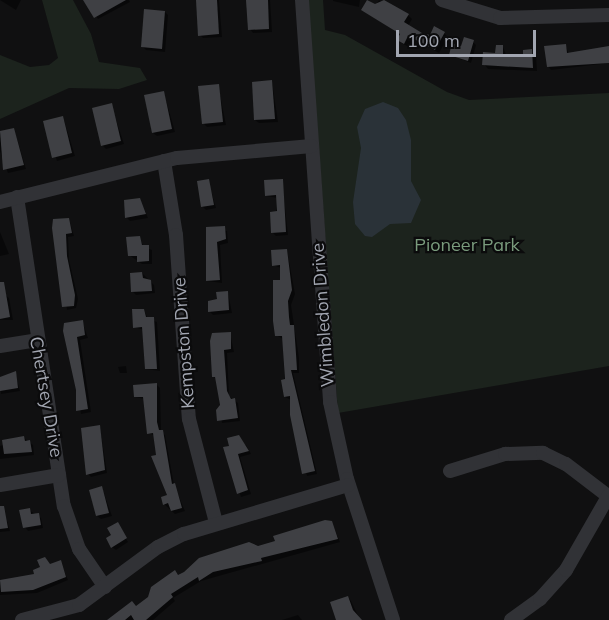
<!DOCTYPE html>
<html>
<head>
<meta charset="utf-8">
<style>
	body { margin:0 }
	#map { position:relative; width:609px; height:620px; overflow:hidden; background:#101011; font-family:Mulish,sans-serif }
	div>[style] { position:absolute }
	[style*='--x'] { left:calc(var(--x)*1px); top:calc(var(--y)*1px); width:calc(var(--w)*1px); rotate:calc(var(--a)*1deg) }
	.green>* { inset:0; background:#1c231d }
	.water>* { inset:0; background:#2a3238 }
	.shadow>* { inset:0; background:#0007 }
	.building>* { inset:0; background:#3f4044 }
	.minor>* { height:14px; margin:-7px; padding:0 7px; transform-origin:7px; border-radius:7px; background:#313236 }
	span { translate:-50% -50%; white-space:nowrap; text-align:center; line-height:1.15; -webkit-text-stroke:4.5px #0b0b0c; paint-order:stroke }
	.park-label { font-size:18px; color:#7a9b7d }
	.street-label { font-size:18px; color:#a2a6b1 }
	.scale { position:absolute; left:396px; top:30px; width:140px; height:27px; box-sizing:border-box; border:3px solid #a2a6b1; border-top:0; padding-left:8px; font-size:18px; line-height:21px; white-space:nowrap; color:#a2a6b1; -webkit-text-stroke:4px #0b0b0c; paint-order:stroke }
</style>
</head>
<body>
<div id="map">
	<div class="green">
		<div style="clip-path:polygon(42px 0,73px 0,91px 34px,99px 62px,140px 68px,147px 80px,119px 89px,69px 88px,0 119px,0 55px,30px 67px,49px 65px,58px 58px)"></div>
		<div style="clip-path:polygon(308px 0,323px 0,325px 30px,345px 35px,447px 92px,469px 100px,609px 93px,609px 366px,338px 413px)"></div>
	</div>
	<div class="water">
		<div style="clip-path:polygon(383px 102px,398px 108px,406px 120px,411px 140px,411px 181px,421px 200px,411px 223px,390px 224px,372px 237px,365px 236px,355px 224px,353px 202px,361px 148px,357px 127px,365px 109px)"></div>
	</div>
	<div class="shadow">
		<div style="clip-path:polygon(0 0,21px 0,16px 10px)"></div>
		<div style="clip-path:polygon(85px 0,129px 0,130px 2px,98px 19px)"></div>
		<div style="clip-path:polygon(197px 0,219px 0,222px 37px,203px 38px,200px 35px)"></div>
		<div style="clip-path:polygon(248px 0,270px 0,272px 32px,253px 33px,250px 29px)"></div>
		<div style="clip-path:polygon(360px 0,359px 7px,333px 1px,333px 0)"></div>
		<div style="clip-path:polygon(379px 0,408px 15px,412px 19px,408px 26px,422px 34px,444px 33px,448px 37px,439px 53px,413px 39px,409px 47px,403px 44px,398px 40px,401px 35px,363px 10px,375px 6px)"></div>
		<div style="clip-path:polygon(165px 12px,168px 15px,165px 52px,146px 50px,143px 47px)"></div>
		<div style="clip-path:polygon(473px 42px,476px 45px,471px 63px,451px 55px)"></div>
		<div style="clip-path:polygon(565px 45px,569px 54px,609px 48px,609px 63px,551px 70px,548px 66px)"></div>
		<div style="clip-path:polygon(503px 47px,507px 57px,525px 56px,531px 51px,536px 55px,537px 71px,488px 69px,484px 64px)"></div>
		<div style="clip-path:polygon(272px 82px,278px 122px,259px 123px,255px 120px)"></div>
		<div style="clip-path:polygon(218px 85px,226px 125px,207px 127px,204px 124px)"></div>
		<div style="clip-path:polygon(164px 93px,175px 132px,157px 136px,153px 133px)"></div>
		<div style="clip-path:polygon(111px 105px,124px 144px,106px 149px,102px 145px)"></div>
		<div style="clip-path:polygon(63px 117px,75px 156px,57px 161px,45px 122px)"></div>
		<div style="clip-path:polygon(14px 129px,26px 169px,8px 173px,0 151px,0 133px)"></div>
		<div style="clip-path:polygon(208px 181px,216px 208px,206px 210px,203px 207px)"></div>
		<div style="clip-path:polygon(282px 181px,288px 235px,276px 236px,273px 233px,278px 198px,266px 196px)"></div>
		<div style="clip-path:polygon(140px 199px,148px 218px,130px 221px,126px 217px)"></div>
		<div style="clip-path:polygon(69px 219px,74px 236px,68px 237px,69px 260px,78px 299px,76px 308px,67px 310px,54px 228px)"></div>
		<div style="clip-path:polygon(207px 228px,227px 231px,228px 243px,220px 245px,222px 283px,207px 281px)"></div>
		<div style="clip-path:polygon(0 232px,9px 254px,0 256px)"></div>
		<div style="clip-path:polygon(139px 238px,144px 247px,152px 250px,152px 264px,142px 264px,129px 255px)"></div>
		<div style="clip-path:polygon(287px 250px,295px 294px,291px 305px,299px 358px,299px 373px,293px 373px,317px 474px,307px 476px,291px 400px,285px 397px,283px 339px,276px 335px,281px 268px,273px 265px)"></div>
		<div style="clip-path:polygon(142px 273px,154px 285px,155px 293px,136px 295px,132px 291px)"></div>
		<div style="clip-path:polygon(228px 293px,232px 313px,213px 315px,210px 312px)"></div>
		<div style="clip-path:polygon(5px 295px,9px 298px,13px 320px,0 320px,0 296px)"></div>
		<div style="clip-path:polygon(144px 310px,148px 319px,157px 322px,160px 371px,146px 369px,144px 330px,134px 327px)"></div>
		<div style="clip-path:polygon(82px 321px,88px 338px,80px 340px,91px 412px,81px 414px,65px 324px)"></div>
		<div style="clip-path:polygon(230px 333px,234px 352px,227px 353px,229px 396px,238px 403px,240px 421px,222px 423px,217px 380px,213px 376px)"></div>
		<div style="clip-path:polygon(118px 367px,126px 366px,127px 373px,120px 373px)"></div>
		<div style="clip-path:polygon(15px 373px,20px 391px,1px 394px,0 379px)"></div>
		<div style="clip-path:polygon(157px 385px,160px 388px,161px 432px,165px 435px,174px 485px,185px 511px,175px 514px,164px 504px,169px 496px,155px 436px,149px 433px,145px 399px,135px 397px)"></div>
		<div style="clip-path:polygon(100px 427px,107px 473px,91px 477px,88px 474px)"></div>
		<div style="clip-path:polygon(24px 438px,33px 445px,34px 455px,0 459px,0 446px)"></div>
		<div style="clip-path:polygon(246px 445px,251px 454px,240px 457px,251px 494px,241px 497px,225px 448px)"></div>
		<div style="clip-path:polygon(102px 488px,112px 516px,101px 519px,97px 516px)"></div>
		<div style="clip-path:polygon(29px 510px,41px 518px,43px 528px,28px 531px,25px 527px)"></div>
		<div style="clip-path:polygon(5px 514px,10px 531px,0 532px,0 515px)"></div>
		<div style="clip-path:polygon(332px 523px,340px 542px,201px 581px,173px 598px,175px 601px,153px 620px,112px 620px,136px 608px,178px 576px)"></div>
		<div style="clip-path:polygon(118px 526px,128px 542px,116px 550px,112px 547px)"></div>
		<div style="clip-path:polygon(60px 562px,68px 580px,37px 593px,0 595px,0 582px,36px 576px)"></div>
		<div style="clip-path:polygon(348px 597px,351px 601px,360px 620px,339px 620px)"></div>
		<div style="clip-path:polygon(298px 615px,302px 620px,282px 620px)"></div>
	</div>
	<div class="building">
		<div style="clip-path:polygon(83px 0,126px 0,94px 18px)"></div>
		<div style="clip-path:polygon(196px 0,217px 0,219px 34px,198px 36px)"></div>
		<div style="clip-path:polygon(246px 0,268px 0,269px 29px,248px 30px)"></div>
		<div style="clip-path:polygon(367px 0,375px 4px,384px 0,409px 14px,404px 22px,422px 33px,430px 35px,434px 26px,445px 32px,435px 50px,408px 36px,404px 44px,397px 40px,400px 34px,361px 10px)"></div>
		<div style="clip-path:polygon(144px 9px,165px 11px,162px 49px,141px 47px)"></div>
		<div style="clip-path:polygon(464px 37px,474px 40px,468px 61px,449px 55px,452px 43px,461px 46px)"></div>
		<div style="clip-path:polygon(566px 44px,567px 53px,609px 46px,609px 63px,547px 67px,544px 46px)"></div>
		<div style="clip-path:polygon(496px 45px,503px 45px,503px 56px,523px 55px,523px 50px,532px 49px,533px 68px,482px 65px,483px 52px,495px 53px)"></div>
		<div style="clip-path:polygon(272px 80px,275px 119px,254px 120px,252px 82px)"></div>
		<div style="clip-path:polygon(219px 84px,223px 122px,202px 124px,198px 86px)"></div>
		<div style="clip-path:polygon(164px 91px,172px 129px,152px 133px,144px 95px)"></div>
		<div style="clip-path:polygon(112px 103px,121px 141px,101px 146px,92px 108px)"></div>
		<div style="clip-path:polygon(63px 116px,72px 153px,52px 158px,43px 121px)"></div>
		<div style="clip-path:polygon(14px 128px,24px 165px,3px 170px,0 131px)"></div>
		<div style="clip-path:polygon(209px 179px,214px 205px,201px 207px,197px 181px)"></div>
		<div style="clip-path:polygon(283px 179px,286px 232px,271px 233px,270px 212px,277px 211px,276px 195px,265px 196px,264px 180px)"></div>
		<div style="clip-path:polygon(140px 198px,146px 214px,125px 218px,124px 200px)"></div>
		<div style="clip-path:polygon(69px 218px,72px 233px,66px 234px,67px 256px,75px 295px,74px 306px,62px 307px,52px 228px,53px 219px)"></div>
		<div style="clip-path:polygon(225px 226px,226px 239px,217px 242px,220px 280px,206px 281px,206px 227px)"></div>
		<div style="clip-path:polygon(140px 236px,142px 245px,149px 245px,149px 261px,137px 262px,137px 256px,128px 256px,126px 237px)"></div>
		<div style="clip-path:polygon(287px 249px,292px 290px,288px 301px,289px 317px,290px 325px,294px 325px,296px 354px,297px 370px,291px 370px,315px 471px,302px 474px,290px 415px,290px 396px,284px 397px,281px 380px,285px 379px,282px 336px,275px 336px,273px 321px,273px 280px,280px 280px,280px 265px,272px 266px,271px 250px)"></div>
		<div style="clip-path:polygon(142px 272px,143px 278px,151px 280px,152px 291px,131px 292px,130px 273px)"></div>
		<div style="clip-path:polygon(0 282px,4px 282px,10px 317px,0 319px)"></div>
		<div style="clip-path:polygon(228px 291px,229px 310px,208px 312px,208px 301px,217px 299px,216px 292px)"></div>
		<div style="clip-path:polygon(132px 309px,144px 309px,146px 317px,154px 317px,157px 369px,145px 369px,142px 327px,133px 328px)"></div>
		<div style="clip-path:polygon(83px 320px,85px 335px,77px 337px,88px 409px,76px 411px,76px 390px,63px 331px,64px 323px)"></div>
		<div style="clip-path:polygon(231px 332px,231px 349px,224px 350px,227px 391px,231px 399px,235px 398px,238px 418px,217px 421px,216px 410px,220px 405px,215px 377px,212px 377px,210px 341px,212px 333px)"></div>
		<div style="clip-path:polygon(16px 371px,18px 388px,0 391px,0 377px)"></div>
		<div style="clip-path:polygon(157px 383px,157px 422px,159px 430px,163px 430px,172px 484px,175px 483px,182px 508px,171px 511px,168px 503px,163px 505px,161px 497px,167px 495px,151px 456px,156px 455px,153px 433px,147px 434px,143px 397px,134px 397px,133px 385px)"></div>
		<div style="clip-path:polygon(100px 425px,105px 470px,86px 475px,81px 428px)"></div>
		<div style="clip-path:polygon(239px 435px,249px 451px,238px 454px,248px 490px,237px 494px,223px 447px,229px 446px,227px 438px)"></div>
		<div style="clip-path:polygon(24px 436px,25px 441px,30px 440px,32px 452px,4px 454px,2px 440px)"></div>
		<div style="clip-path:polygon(102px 486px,109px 513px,96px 516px,89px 490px)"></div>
		<div style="clip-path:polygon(0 506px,4px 506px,8px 528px,0 529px)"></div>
		<div style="clip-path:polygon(30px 508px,31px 514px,39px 513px,41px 525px,23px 528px,19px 510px)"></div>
		<div style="clip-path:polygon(325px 520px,332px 521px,338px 539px,261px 558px,262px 561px,213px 572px,199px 581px,198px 577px,171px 594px,173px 597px,146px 620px,134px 620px,131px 615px,125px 620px,107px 620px,132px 601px,136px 606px,148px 597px,151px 587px,175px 570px,178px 575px,184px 572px,199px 558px,249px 542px,258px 546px,275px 541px,273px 536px)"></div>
		<div style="clip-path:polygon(118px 522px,127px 538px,111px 548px,106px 538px,111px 535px,107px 528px)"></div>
		<div style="clip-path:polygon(45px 557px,50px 564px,61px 560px,66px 577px,33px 590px,1px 592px,0 580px,34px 574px,33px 570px,40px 567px,37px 560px)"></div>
		<div style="clip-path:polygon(348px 596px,353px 610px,362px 620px,336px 620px,330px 602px)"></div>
	</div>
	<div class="minor">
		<div style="--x:302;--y:0;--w:403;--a:86"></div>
		<div style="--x:330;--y:402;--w:79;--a:77.6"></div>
		<div style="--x:347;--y:479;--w:148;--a:71.9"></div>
		<div style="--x:442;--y:0;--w:61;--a:17.2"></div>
		<div style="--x:500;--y:18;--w:109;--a:-1.6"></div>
		<div style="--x:164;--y:161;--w:75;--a:80.8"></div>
		<div style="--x:176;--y:235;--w:184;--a:86"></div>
		<div style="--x:189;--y:419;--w:107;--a:75.4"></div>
		<div style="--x:17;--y:197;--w:313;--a:81.4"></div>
		<div style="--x:64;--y:506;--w:46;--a:70.8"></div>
		<div style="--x:79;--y:549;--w:46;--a:55.6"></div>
		<div style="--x:0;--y:202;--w:182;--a:-14"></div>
		<div style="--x:177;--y:158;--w:135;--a:-5.1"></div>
		<div style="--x:0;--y:346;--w:36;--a:-9"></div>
		<div style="--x:450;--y:471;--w:58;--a:-17.2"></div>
		<div style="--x:505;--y:454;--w:38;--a:-2"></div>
		<div style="--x:543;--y:453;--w:25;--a:26"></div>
		<div style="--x:566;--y:464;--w:53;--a:37.3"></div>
		<div style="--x:0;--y:485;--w:60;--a:-9.6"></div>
		<div style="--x:22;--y:620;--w:59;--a:-14.7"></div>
		<div style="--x:79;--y:605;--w:98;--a:-36.3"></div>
		<div style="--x:158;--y:547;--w:29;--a:-27"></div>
		<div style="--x:184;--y:534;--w:171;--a:-16.6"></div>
		<div style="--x:511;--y:620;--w:36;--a:-36"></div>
		<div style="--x:540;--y:599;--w:39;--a:-48"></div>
		<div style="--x:566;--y:570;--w:86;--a:-60.2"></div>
	</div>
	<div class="park-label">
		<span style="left:467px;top:245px">Pioneer Park</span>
	</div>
	<div class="street-label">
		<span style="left:323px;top:315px;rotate:-94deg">Wimbledon Drive</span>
		<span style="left:184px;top:343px;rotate:-94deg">Kempston Drive</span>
		<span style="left:46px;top:397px;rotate:80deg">Chertsey Drive</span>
	</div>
	<div class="scale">100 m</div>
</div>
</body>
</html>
